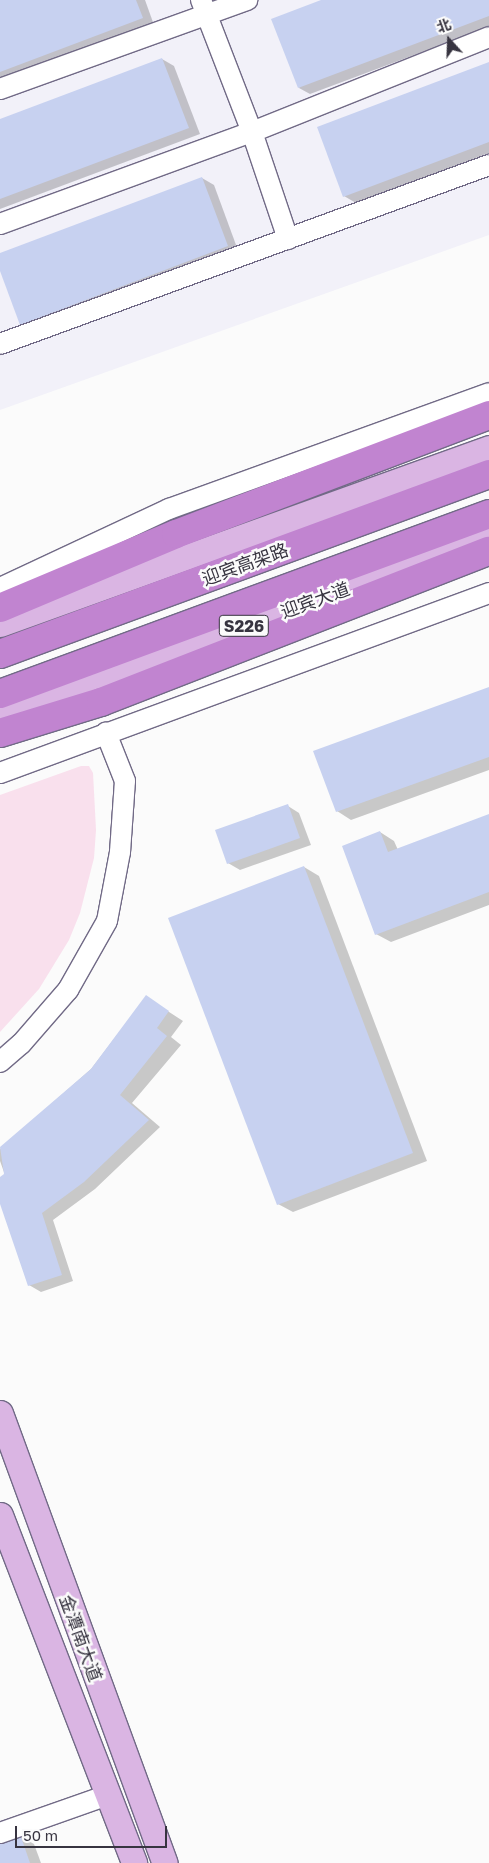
<!DOCTYPE html>
<html>
<head>
<meta charset="utf-8">
<style>
	body { margin:0 }
	#map { position:relative; width:489px; height:1863px; overflow:hidden; background:#fbfbfb; font-family:"Golos Text","Noto Sans SC",sans-serif }
	div>[style] { position:absolute }
	[style*='--x'] { left:calc(var(--x)*1px); top:calc(var(--y)*1px); width:calc(var(--w)*1px); rotate:calc(var(--a)*1deg) }
	.built>* { inset:0; background:#f2f1f9 }
	.green>* { inset:0; background:#f9e0ed }
	.shadow>* { inset:0; background:#0003 }
	.building>* { inset:0; background:#c7d1f0 }
	.roads { filter:drop-shadow(1px 0 #716a86) drop-shadow(-1px 0 #716a86) drop-shadow(0 1px #716a86) drop-shadow(0 -1px #716a86) }
	.minor>* { height:20px; margin:-10px; padding:0 10px; transform-origin:10px; border-radius:10px; background:#fff }
	.major>* { height:25px; margin:-12.5px; padding:0 12.5px; transform-origin:12.5px; border-radius:12.5px; background:#dab5e3 }
	.highway>* { height:28px; margin:-14px; padding:0 14px; transform-origin:14px; border-radius:14px; background:#c184d0 }
	span { translate:-50% -50%; white-space:nowrap; text-align:center; line-height:1.15; -webkit-text-stroke:5px #fbfbfb; paint-order:stroke }
	.shield-label span { padding:1px 4px; background:#fbfbfb; border:1px solid; border-radius:4px; -webkit-text-stroke-width:0 }
	.shield-label { font-size:16px; color:#373440; font-weight:700 }
	.street-label { font-size:18px; color:#373440 }
	.north { position:absolute; left:424px; top:15px; width:50px; height:50px; -webkit-text-stroke:4px #fbfbfb; paint-order:stroke; rotate:340deg; font-size:14px; font-weight:700; line-height:20px; text-align:center; color:#373440 }
	.north::after { content:''; display:block; margin:auto; width:18px; height:22px; background:#373440; clip-path:polygon(50% 0,100% 100%,50% 72%,0 100%) }
	.scale { position:absolute; left:15px; top:1826px; width:152px; height:22px; box-sizing:border-box; border:2px solid #373440; border-top:0; padding-left:6px; font-size:15px; line-height:18px; white-space:nowrap; color:#373440; -webkit-text-stroke:4px #fbfbfb; paint-order:stroke }
</style>
</head>
<body>
<div id="map">
	<div class="built">
		<div style="clip-path:polygon(0 0,489px 0,489px 235px,0 410px)"></div>
	</div>
	<div class="green">
		<div style="clip-path:polygon(81px 766px,89px 766px,93px 773px,96px 830px,94px 858px,80px 913px,69px 940px,39px 989px,0 1032px,0 795px)"></div>
	</div>
	<div class="shadow">
		<div style="clip-path:polygon(0 0,145px 0,154px 25px,0 82px)"></div>
		<div style="clip-path:polygon(325px 0,489px 0,489px 27px,310px 94px,299px 88px)"></div>
		<div style="clip-path:polygon(162px 59px,174px 66px,200px 134px,0 209px,0 121px)"></div>
		<div style="clip-path:polygon(489px 64px,489px 153px,356px 203px,344px 196px)"></div>
		<div style="clip-path:polygon(202px 178px,214px 185px,239px 253px,33px 331px,21px 324px,0 267px,0 254px)"></div>
		<div style="clip-path:polygon(489px 688px,489px 770px,351px 820px,337px 811px)"></div>
		<div style="clip-path:polygon(288px 806px,299px 813px,311px 845px,240px 870px,228px 863px)"></div>
		<div style="clip-path:polygon(489px 816px,489px 905px,391px 942px,376px 934px,380px 832px,394px 841px,398px 850px)"></div>
		<div style="clip-path:polygon(304px 867px,319px 876px,427px 1161px,293px 1212px,278px 1204px)"></div>
		<div style="clip-path:polygon(146px 997px,183px 1021px,171px 1037px,181px 1045px,132px 1103px,160px 1127px,95px 1189px,53px 1220px,73px 1281px,41px 1292px,29px 1285px,0 1200px,0 1179px,5px 1175px,0 1161px,0 1149px,91px 1069px)"></div>
		<div style="clip-path:polygon(20px 1836px,34px 1844px,41px 1863px,0 1863px,0 1843px)"></div>
	</div>
	<div class="building">
		<div style="clip-path:polygon(0 0,136px 0,143px 18px,0 72px)"></div>
		<div style="clip-path:polygon(321px 0,489px 0,489px 16px,298px 88px,271px 19px)"></div>
		<div style="clip-path:polygon(162px 58px,189px 128px,0 199px,0 119px)"></div>
		<div style="clip-path:polygon(489px 62px,489px 142px,343px 197px,317px 127px)"></div>
		<div style="clip-path:polygon(202px 177px,228px 246px,20px 325px,0 271px,0 253px)"></div>
		<div style="clip-path:polygon(489px 687px,489px 757px,336px 812px,313px 751px)"></div>
		<div style="clip-path:polygon(288px 804px,300px 838px,227px 864px,215px 830px)"></div>
		<div style="clip-path:polygon(489px 814px,489px 892px,375px 935px,342px 846px,380px 831px,388px 852px)"></div>
		<div style="clip-path:polygon(304px 866px,413px 1153px,277px 1205px,168px 918px)"></div>
		<div style="clip-path:polygon(146px 995px,169px 1011px,157px 1028px,167px 1036px,120px 1095px,149px 1120px,84px 1182px,42px 1213px,62px 1275px,28px 1286px,0 1204px,0 1177px,4px 1174px,0 1147px,91px 1069px)"></div>
		<div style="clip-path:polygon(20px 1834px,30px 1863px,0 1863px,0 1842px)"></div>
	</div>
	<div class="roads">
		<div class="minor">
			<div style="--x:201;--y:0;--w:142;--a:68.9"></div>
			<div style="--x:252;--y:132;--w:113;--a:71.4"></div>
			<div style="--x:0;--y:89;--w:263;--a:-19.8"></div>
			<div style="--x:0;--y:224;--w:268;--a:-20.1"></div>
			<div style="--x:252;--y:132;--w:255;--a:-21.8"></div>
			<div style="--x:0;--y:344;--w:521;--a:-20.11"></div>
			<div style="--x:0;--y:588;--w:187;--a:-25.1"></div>
			<div style="--x:169;--y:509;--w:340;--a:-19.9"></div>
			<div style="--x:0;--y:773;--w:521;--a:-20.21"></div>
			<div style="--x:0;--y:1062;--w:28;--a:-41"></div>
			<div style="--x:21;--y:1044;--w:72;--a:-49"></div>
			<div style="--x:68;--y:990;--w:79;--a:-60.5"></div>
			<div style="--x:107;--y:921;--w:70;--a:-79.3"></div>
			<div style="--x:120;--y:852;--w:71;--a:-86"></div>
			<div style="--x:125;--y:781;--w:52;--a:-111.6"></div>
			<div style="--x:0;--y:1833;--w:114;--a:-19.4"></div>
		</div>
		<div class="major">
			<div style="--x:0;--y:624;--w:520;--a:-19.79"></div>
			<div style="--x:0;--y:717;--w:521;--a:-20.31"></div>
			<div style="--x:0;--y:1413;--w:479;--a:69.9"></div>
			<div style="--x:0;--y:1515;--w:373;--a:68.9"></div>
		</div>
		<div class="highway">
			<div style="--x:0;--y:608;--w:191;--a:-22.8"></div>
			<div style="--x:176;--y:534;--w:335;--a:-20.8"></div>
			<div style="--x:0;--y:654;--w:521;--a:-20.21"></div>
			<div style="--x:0;--y:694;--w:521;--a:-20.21"></div>
			<div style="--x:0;--y:733;--w:106;--a:-17.1"></div>
			<div style="--x:101;--y:702;--w:416;--a:-21.3"></div>
		</div>
	</div>
	<div class="shield-label">
		<span style="left:244px;top:626px">S226</span>
	</div>
	<div class="street-label">
		<span style="left:245px;top:564px;rotate:-20deg">迎宾高架路</span>
		<span style="left:315px;top:600px;rotate:-20deg">迎宾大道</span>
		<span style="left:81px;top:1638px;rotate:70deg">金潭南大道</span>
	</div>
	<div class="north">北</div>
	<div class="scale">50 m</div>
</div>
</body>
</html>
